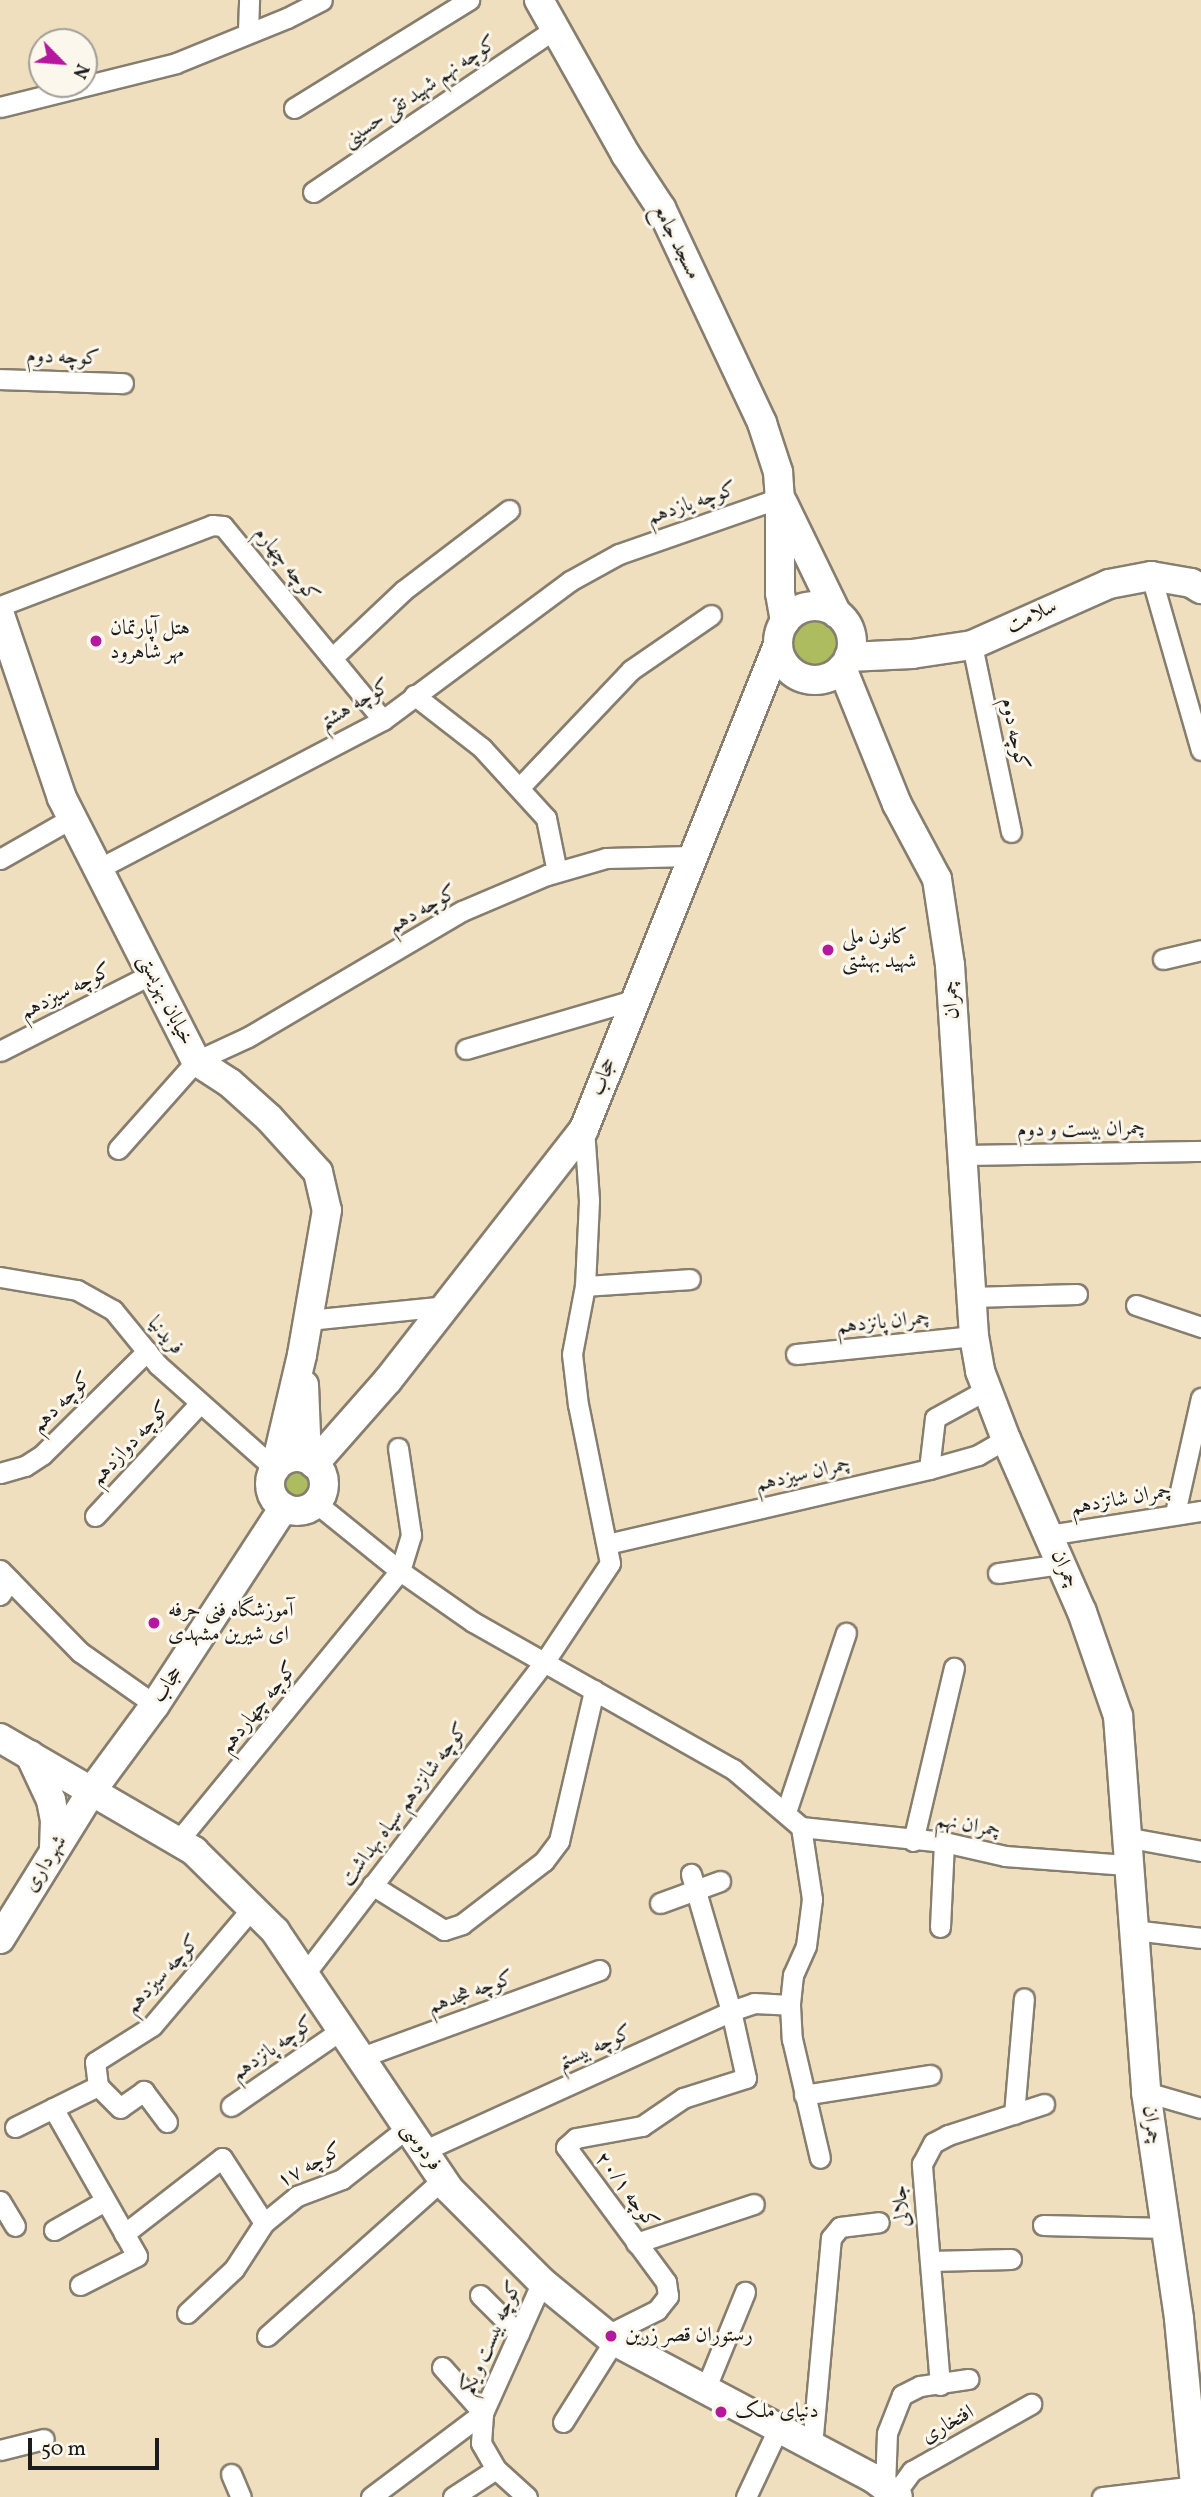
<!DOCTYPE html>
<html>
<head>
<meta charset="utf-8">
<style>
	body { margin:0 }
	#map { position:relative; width:1201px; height:2497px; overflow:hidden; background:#f0dfbf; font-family:Vollkorn,Amiri,serif }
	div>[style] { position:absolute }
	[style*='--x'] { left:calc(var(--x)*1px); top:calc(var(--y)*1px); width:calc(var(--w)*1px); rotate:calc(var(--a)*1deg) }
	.green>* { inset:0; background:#acbc5f }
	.round { border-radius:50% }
	.roads { filter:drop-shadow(2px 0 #867e6e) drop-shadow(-2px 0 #867e6e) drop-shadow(0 2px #867e6e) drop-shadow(0 -2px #867e6e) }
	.street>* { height:19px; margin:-9.5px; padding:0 9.5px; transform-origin:9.5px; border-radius:9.5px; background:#fff }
	.secondary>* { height:28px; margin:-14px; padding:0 14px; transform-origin:14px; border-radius:14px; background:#fff }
	.secondary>.ring { margin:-14px; padding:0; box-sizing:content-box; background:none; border:28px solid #fff; border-radius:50% }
	.dots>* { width:19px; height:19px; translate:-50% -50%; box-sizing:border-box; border:4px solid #fbf7ec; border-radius:50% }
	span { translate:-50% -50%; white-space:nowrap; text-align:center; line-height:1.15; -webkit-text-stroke:6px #fbf7ec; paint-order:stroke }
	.street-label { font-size:21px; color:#1c1c1c }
	.poi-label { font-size:21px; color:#1c1c1c }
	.left { translate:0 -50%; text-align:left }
	.north { position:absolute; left:28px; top:28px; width:70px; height:70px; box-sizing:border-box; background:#fbf7ec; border:2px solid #a29f99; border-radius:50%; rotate:115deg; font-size:19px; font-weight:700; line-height:28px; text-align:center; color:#1c1c1c }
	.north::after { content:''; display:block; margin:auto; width:24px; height:32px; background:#b5179e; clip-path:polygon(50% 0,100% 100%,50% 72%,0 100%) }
	.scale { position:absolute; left:28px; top:2438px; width:131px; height:32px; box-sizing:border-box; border:4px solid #1c1c1c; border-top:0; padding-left:9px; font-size:21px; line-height:24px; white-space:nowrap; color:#1c1c1c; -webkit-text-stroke:5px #fbf7ec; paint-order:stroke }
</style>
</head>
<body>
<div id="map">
	<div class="green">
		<div class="round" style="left:792px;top:621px;width:44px;height:44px"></div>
		<div class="round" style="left:283px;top:1471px;width:28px;height:28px"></div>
	</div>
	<div class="roads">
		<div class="street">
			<div style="--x:248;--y:31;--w:31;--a:-88"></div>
			<div style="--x:0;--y:107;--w:181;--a:-14"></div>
			<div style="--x:176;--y:63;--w:120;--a:-22.1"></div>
			<div style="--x:287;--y:18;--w:39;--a:-27"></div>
			<div style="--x:294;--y:108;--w:206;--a:-31.7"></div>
			<div style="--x:313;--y:192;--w:290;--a:-34"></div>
			<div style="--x:0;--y:379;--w:123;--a:1.9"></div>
			<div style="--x:1151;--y:576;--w:181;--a:74"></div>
			<div style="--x:0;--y:606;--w:227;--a:-20.9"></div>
			<div style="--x:212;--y:525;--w:11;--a:5"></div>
			<div style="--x:223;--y:526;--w:251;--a:50.5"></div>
			<div style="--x:972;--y:645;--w:191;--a:78.2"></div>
			<div style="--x:332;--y:658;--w:99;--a:-43.4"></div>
			<div style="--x:404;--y:590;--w:132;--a:-37.3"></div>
			<div style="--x:414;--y:695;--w:86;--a:37.9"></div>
			<div style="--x:482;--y:748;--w:95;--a:47.6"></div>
			<div style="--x:546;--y:818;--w:55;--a:78.5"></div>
			<div style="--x:520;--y:787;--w:161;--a:-46.5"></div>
			<div style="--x:631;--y:670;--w:97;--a:-34.5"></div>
			<div style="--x:0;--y:859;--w:83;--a:-29.7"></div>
			<div style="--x:98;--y:869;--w:322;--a:-27.6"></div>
			<div style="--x:383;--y:720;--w:233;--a:-36.6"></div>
			<div style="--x:570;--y:581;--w:56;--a:-28.9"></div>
			<div style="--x:619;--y:554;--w:170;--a:-19.2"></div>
			<div style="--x:1163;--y:959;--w:39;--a:-13"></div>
			<div style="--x:466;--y:1049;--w:175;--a:-16.3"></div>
			<div style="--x:0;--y:1051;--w:170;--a:-26.9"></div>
			<div style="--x:118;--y:1149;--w:118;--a:-48.4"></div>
			<div style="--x:196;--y:1061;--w:57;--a:-24.8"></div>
			<div style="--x:248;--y:1037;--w:248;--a:-30.5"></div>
			<div style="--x:462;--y:911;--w:92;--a:-23"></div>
			<div style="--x:547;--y:875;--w:61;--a:-16.1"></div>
			<div style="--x:606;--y:858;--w:85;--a:-1.3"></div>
			<div style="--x:961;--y:1155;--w:240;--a:-1"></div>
			<div style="--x:0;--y:1277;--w:78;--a:9.6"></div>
			<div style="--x:77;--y:1290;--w:41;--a:29.1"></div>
			<div style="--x:113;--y:1310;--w:71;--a:50.7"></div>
			<div style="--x:158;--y:1365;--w:157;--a:41.6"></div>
			<div style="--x:585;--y:1286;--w:105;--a:-3.8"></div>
			<div style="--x:971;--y:1297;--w:106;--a:-1.6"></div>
			<div style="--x:1136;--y:1305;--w:69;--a:18.7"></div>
			<div style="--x:308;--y:1320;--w:138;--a:-5.8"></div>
			<div style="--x:796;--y:1354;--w:179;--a:-5.8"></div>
			<div style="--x:929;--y:1469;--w:51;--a:-83.3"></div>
			<div style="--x:935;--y:1418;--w:58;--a:-28.8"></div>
			<div style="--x:0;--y:1473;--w:26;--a:-16"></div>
			<div style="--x:25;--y:1466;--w:20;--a:-33"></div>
			<div style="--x:42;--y:1455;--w:148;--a:-44.7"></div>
			<div style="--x:316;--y:1503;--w:108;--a:39"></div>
			<div style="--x:400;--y:1571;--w:89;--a:34.9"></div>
			<div style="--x:473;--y:1622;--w:299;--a:29.5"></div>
			<div style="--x:733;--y:1769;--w:89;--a:40.5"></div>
			<div style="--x:801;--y:1827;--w:73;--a:81.3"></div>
			<div style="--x:812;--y:1899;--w:47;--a:97.3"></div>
			<div style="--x:806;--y:1946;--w:32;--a:114"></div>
			<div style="--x:793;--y:1975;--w:30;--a:96"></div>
			<div style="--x:790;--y:2005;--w:34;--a:87"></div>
			<div style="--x:792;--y:2039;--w:122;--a:76.8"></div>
			<div style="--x:1175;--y:1513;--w:118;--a:-77.3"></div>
			<div style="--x:95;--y:1516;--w:154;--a:-47.1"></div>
			<div style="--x:1049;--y:1535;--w:154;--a:-9"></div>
			<div style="--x:607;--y:1544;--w:331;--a:-13.1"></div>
			<div style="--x:929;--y:1469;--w:51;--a:-15.9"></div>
			<div style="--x:978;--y:1455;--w:32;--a:-30"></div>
			<div style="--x:0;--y:1570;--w:115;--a:45.7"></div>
			<div style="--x:80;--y:1652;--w:92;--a:35.2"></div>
			<div style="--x:998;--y:1573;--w:64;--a:-8.1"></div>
			<div style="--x:0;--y:1595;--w:18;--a:-56"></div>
			<div style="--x:786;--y:1812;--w:189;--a:-71.5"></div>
			<div style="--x:801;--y:1827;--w:144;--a:6"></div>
			<div style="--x:944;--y:1842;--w:63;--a:12.9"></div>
			<div style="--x:1005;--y:1856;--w:122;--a:4.2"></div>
			<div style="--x:1125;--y:1837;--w:77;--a:10.4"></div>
			<div style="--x:178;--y:1841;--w:350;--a:-50.6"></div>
			<div style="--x:400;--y:1571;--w:38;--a:-73"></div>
			<div style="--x:411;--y:1535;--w:88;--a:-98.5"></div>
			<div style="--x:913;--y:1841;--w:178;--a:-76.7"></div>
			<div style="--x:372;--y:1885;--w:85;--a:32"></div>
			<div style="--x:444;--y:1930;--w:19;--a:-18"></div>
			<div style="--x:462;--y:1924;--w:103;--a:-37.5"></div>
			<div style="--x:544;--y:1861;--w:25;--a:-53"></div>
			<div style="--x:559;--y:1841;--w:155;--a:-76.9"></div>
			<div style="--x:660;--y:1903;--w:64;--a:-20.1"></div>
			<div style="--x:940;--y:1927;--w:85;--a:-87.3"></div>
			<div style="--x:1133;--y:1930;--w:68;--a:6.7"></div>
			<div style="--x:304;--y:1975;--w:392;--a:-52.5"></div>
			<div style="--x:543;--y:1664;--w:121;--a:-56.4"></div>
			<div style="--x:610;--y:1563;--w:161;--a:-101.4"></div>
			<div style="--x:578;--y:1405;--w:51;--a:-96.7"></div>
			<div style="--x:572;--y:1354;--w:69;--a:-79.2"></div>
			<div style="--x:585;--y:1286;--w:86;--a:-87.3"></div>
			<div style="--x:589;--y:1200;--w:71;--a:-94"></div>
			<div style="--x:359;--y:2058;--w:256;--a:-20.1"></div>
			<div style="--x:1146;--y:2092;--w:57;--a:16.2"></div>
			<div style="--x:804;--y:2095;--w:128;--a:-9"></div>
			<div style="--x:231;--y:2106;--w:134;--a:-34.6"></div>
			<div style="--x:53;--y:2108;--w:170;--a:60.4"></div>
			<div style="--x:137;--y:2256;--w:64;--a:153"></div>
			<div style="--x:1014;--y:2114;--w:116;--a:-85.1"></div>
			<div style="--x:167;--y:2122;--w:39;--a:-127"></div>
			<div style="--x:144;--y:2091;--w:29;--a:145"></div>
			<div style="--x:120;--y:2108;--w:31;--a:-135"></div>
			<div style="--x:98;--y:2086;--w:24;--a:-97"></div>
			<div style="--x:95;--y:2062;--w:67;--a:-32.3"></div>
			<div style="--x:152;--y:2026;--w:155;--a:-49.7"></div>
			<div style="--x:15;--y:2127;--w:93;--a:-26.3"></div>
			<div style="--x:423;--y:2151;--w:338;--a:-24.4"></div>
			<div style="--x:731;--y:2011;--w:24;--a:-19"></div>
			<div style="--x:754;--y:2003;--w:36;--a:3"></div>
			<div style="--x:0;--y:2201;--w:29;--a:59"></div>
			<div style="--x:1043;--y:2225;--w:123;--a:1.4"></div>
			<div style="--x:54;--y:2230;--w:59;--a:-29.6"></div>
			<div style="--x:124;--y:2234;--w:124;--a:-37.8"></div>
			<div style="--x:222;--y:2158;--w:77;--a:57.1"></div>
			<div style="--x:636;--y:2243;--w:124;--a:-18.3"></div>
			<div style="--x:930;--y:2261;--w:81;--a:-1.4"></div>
			<div style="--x:480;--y:2295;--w:55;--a:45"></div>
			<div style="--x:187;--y:2313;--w:64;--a:-43.1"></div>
			<div style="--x:234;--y:2269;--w:55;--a:-56.9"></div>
			<div style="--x:264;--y:2223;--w:43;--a:-39.3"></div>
			<div style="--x:297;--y:2196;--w:48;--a:-20.7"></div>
			<div style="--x:342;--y:2179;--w:83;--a:-38.1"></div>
			<div style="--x:607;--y:2335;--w:56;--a:-26.6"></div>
			<div style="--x:657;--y:2310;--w:18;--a:-52"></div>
			<div style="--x:668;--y:2296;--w:14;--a:-98"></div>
			<div style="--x:666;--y:2282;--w:168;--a:-126.5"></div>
			<div style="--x:566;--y:2147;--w:13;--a:-42"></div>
			<div style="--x:576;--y:2138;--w:67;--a:-10.3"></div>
			<div style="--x:642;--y:2126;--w:50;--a:-34.3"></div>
			<div style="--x:683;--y:2098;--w:66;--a:-17.6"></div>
			<div style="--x:746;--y:2078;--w:69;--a:-102.6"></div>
			<div style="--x:731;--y:2011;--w:143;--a:-106.3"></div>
			<div style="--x:267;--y:2336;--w:236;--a:-41.7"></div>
			<div style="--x:442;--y:2367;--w:62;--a:48.3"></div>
			<div style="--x:940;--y:2385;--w:222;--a:-94.7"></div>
			<div style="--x:922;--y:2164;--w:24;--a:-62"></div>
			<div style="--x:933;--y:2143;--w:17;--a:-28"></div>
			<div style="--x:948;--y:2135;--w:101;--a:-17.9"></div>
			<div style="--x:705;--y:2390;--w:106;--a:-67.8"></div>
			<div style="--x:563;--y:2422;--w:96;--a:-57.8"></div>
			<div style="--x:812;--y:2446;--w:209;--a:-84.8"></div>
			<div style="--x:831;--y:2238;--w:14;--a:-51"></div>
			<div style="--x:840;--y:2227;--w:39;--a:-7"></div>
			<div style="--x:0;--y:2450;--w:45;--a:-14"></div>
			<div style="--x:231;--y:2474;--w:25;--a:67"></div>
			<div style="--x:885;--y:2487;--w:54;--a:-87.9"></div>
			<div style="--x:887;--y:2433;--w:41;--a:-68.5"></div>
			<div style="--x:902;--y:2395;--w:20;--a:-27"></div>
			<div style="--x:920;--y:2386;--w:49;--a:-8.3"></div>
			<div style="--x:895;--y:2494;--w:29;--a:-54"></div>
			<div style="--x:912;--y:2471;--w:137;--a:-29.4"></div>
			<div style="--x:371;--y:2497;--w:140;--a:-36.9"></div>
			<div style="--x:453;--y:2497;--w:51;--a:-33.1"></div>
			<div style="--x:527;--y:2497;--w:42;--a:-137.9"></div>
			<div style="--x:496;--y:2469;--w:30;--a:-120"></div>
			<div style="--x:481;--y:2443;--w:30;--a:-86"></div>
			<div style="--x:483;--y:2413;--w:144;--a:-65.8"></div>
			<div style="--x:746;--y:2497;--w:75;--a:-64.8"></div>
			<div style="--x:1102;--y:2497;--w:94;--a:-6.7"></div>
		</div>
		<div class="secondary">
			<div style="--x:539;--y:0;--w:178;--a:60.7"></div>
			<div style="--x:626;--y:155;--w:64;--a:56.6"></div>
			<div style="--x:661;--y:208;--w:238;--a:64.8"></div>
			<div style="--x:762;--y:423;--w:52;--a:71.9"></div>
			<div style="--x:778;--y:472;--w:26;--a:86"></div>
			<div style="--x:780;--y:498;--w:95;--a:90"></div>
			<div style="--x:780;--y:593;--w:29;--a:80"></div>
			<div style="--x:783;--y:503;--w:123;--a:64.1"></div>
			<div class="ring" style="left:778px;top:606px;width:46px;height:46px"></div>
			<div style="--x:0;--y:615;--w:193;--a:71.3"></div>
			<div style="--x:62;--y:798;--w:295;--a:63"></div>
			<div style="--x:196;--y:1061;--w:40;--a:32.9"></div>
			<div style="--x:230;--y:1083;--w:52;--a:41.9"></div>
			<div style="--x:269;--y:1118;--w:73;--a:47.8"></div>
			<div style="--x:318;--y:1172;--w:39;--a:77"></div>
			<div style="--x:327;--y:1210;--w:147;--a:99.8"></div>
			<div style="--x:302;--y:1355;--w:117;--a:103.3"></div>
			<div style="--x:849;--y:657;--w:63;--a:-2.7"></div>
			<div style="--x:912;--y:654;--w:61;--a:-8.5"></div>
			<div style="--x:972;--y:645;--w:150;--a:-24"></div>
			<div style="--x:1109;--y:584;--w:43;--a:-10.8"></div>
			<div style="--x:1151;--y:576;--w:41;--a:9.9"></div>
			<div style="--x:1191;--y:583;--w:12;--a:31"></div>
			<div style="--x:842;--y:668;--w:147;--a:68"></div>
			<div style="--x:897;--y:804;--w:85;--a:61.9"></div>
			<div style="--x:937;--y:879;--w:87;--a:81.4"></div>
			<div style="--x:950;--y:965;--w:372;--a:86.3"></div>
			<div style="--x:974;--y:1336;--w:36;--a:80"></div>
			<div style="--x:980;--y:1371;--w:73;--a:69.1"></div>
			<div style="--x:1006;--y:1439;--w:189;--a:66.3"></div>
			<div style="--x:1082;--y:1612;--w:110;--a:70.9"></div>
			<div style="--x:1118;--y:1716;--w:377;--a:85.7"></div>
			<div style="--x:1146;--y:2092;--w:229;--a:81.7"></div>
			<div style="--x:1179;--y:2319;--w:179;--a:84.5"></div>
			<div style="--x:304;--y:1385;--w:74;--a:87.7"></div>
			<div class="ring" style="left:270px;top:1457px;width:26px;height:26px"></div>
			<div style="--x:314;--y:1464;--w:112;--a:-48.6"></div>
			<div style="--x:388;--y:1380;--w:318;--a:-52"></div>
			<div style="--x:584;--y:1129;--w:521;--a:-68.16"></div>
			<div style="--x:0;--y:1738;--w:225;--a:30.2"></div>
			<div style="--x:194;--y:1851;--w:114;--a:44.6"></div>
			<div style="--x:275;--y:1931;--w:311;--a:56"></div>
			<div style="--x:449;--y:2189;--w:132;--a:45"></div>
			<div style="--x:542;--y:2282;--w:93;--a:39.3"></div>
			<div style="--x:614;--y:2341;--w:293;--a:27.9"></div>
			<div style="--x:873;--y:2478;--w:31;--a:37"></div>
			<div style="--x:30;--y:1755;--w:50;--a:65"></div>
			<div style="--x:51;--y:1800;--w:20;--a:79"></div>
			<div style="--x:55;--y:1820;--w:31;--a:92"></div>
			<div style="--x:0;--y:1939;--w:176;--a:-58.2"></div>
			<div style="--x:93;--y:1789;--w:104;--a:-53.6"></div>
			<div style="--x:155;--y:1705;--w:236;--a:-56.9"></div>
		</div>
	</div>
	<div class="dots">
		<div style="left:96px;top:641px;background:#b5179e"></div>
		<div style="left:828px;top:950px;background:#b5179e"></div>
		<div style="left:154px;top:1623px;background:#b5179e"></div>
		<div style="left:611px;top:2336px;background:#b5179e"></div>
		<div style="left:721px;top:2412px;background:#b5179e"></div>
	</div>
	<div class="street-label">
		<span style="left:420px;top:92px;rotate:-34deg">کوچه نهم شهید تقی حسینی</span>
		<span style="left:676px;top:242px;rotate:63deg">مسجد جامع</span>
		<span style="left:63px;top:358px;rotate:2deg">کوچه دوم</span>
		<span style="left:692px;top:504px;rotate:-19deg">کوچه یازدهم</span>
		<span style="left:286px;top:565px;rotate:51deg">کوچه چهارم</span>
		<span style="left:1032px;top:617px;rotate:-25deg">سلامت</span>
		<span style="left:355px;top:705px;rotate:-31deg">کوچه هشتم</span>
		<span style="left:1014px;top:734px;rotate:78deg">کوچه دوم</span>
		<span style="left:423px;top:910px;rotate:-30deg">کوچه دهم</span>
		<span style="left:66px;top:992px;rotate:-27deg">کوچه سیزدهم</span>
		<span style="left:165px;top:1000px;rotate:63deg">خیابان بهزیستی</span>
		<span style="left:952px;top:1000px;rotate:-93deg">چمران</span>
		<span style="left:604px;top:1077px;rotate:-69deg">حجاب</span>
		<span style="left:1081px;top:1130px;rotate:-1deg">چمران بیست و دوم</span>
		<span style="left:883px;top:1323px;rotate:-6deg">چمران پانزدهم</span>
		<span style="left:165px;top:1336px;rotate:49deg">فریدنیا</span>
		<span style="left:62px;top:1403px;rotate:-45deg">کوچه دهم</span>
		<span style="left:131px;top:1444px;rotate:-47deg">کوچه دوازدهم</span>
		<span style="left:803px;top:1475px;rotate:-13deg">چمران سیزدهم</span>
		<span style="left:1121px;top:1500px;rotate:-10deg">چمران شانزدهم</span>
		<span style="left:1064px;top:1569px;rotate:66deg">چمران</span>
		<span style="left:168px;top:1685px;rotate:-57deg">حجاب</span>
		<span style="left:259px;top:1708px;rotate:-51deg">کوچه چهاردهم</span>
		<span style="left:405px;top:1805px;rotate:-53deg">کوچه شانزدهم سپاه بهداشت</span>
		<span style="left:968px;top:1826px;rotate:10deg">چمران نهم</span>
		<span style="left:46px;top:1864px;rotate:-58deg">شهرداری</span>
		<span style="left:163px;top:1975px;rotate:-47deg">کوچه سیزدهم</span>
		<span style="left:471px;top:1993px;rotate:-20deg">کوچه هجدهم</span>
		<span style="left:595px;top:2048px;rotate:-24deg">کوچه بیستم</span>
		<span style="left:273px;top:2049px;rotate:-35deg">کوچه پانزدهم</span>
		<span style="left:1151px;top:2125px;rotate:82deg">چمران</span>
		<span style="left:421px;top:2147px;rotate:55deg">فردوسی</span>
		<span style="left:310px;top:2166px;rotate:-29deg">۱۷ کوچه</span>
		<span style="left:626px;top:2191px;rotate:53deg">کوچه ۲۰/۱</span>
		<span style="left:902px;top:2206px;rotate:-95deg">جلالی</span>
		<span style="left:492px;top:2338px;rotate:-66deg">کوچه بیست و یکم</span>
		<span style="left:948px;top:2425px;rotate:-29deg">افتخاری</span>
	</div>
	<div class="poi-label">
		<span class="left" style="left:110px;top:641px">هتل آپارتمان<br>مهر شاهرود</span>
		<span class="left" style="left:842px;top:950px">کانون ملی<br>شهید بهشتی</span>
		<span class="left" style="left:168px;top:1623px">آموزشگاه فنی حرفه<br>ای شیرین مشهدی</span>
		<span class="left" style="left:625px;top:2336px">رستوران قصر زرین</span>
		<span class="left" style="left:735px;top:2412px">دنیای ملک</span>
	</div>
	<div class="north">N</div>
	<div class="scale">50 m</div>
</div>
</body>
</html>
